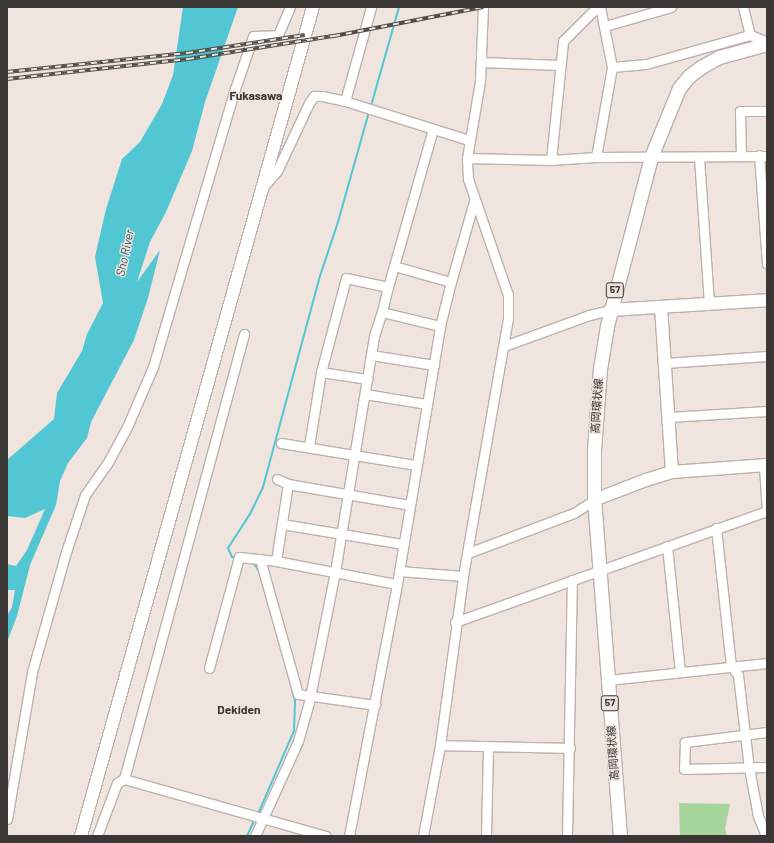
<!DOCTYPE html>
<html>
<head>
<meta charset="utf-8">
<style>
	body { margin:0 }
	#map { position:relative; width:774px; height:843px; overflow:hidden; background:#efe4de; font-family:Barlow,"Noto Sans JP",sans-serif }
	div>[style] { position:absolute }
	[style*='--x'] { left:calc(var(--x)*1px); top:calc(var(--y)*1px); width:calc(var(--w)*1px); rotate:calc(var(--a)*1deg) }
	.green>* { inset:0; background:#a6d59b }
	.water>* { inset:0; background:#52c6d3 }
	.stream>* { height:2px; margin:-1px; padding:0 1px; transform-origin:1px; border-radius:1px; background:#52c6d3 }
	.roads { filter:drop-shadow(1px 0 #bcb1ab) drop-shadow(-1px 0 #bcb1ab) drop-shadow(0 1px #bcb1ab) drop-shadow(0 -1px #bcb1ab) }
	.street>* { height:9px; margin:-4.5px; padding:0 4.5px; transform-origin:4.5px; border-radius:4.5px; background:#fff }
	.secondary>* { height:12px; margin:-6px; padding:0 6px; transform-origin:6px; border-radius:6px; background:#fff }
	.primary>* { height:13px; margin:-6.5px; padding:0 6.5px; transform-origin:6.5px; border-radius:6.5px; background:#fff }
	.rail>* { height:3.5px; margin-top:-1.75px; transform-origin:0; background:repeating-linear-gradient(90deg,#efe4de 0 6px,#504c48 0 12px); box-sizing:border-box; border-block:1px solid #504c48 }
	span { translate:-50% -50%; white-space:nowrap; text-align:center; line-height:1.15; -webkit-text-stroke:3px #efe4de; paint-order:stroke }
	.shield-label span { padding:1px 3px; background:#efe4de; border:1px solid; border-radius:3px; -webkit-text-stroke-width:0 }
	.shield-label { font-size:10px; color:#3b3734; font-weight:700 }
	.street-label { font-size:11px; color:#3b3734 }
	.neighbourhood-label { font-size:12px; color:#3b3734; font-weight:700 }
	.water-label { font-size:12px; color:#1f5157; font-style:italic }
	.frame { position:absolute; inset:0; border:8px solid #3b3734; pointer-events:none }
</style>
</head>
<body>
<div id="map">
	<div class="green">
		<div style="clip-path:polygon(679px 803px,730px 804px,725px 829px,727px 836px,680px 836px)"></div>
	</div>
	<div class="water">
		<div style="clip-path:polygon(183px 7px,238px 7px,205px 102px,192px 151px,166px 212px,150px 242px,137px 282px,160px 250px,148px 298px,134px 340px,91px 422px,87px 438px,68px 463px,60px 481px,56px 505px,30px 565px,17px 616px,7px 642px,7px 616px,12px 607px,15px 590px,7px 590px,7px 564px,16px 566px,27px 550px,45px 509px,25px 518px,7px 516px,7px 460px,54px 419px,57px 393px,82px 351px,87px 334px,103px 303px,95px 257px,106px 209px,122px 159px,140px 142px,162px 104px,173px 75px)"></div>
	</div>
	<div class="stream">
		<div style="--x:371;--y:106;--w:103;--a:-74.2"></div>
		<div style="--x:235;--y:558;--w:3;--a:-162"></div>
		<div style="--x:232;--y:557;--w:10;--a:-114"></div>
		<div style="--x:228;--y:548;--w:40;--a:-57.1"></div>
		<div style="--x:250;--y:514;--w:30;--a:-64"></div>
		<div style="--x:263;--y:487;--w:215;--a:-74.9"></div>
		<div style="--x:319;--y:279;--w:60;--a:-71.6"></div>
		<div style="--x:338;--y:222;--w:114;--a:-74.3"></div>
		<div style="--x:251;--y:562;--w:6;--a:39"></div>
		<div style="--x:256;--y:566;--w:7;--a:63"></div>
		<div style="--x:258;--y:814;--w:90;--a:-66.6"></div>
		<div style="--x:294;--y:731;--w:30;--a:-88"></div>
		<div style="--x:295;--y:701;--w:16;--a:-105"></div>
		<div style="--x:247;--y:836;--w:19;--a:-65"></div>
	</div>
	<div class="roads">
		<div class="street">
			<div style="--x:743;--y:7;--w:29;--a:76"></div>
			<div style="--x:605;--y:26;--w:69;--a:-16.1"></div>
			<div style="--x:481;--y:62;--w:79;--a:2.2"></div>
			<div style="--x:612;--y:67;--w:34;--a:-5"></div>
			<div style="--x:646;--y:64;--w:108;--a:-15.6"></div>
			<div style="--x:750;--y:35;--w:18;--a:22"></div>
			<div style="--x:345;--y:101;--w:98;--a:-74.5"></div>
			<div style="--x:759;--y:155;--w:109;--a:85.8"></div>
			<div style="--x:741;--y:156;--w:45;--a:-91.3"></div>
			<div style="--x:740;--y:111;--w:27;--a:0"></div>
			<div style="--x:596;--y:157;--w:91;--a:-79.9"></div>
			<div style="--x:612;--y:67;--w:61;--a:-101.3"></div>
			<div style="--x:699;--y:157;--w:147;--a:86.1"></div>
			<div style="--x:467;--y:158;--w:84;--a:1.4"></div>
			<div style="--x:551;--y:160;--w:45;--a:-3.8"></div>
			<div style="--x:596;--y:157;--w:171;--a:-0.3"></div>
			<div style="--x:551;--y:160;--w:120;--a:-84.2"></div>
			<div style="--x:563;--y:41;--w:48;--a:-45"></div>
			<div style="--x:263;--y:187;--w:21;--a:-49"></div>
			<div style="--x:277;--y:171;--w:75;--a:-64.8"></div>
			<div style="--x:309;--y:103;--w:9;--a:-54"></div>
			<div style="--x:314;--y:96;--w:8;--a:0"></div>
			<div style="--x:322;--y:96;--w:24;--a:12"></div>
			<div style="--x:345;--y:101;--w:130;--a:17.5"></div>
			<div style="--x:394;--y:266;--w:59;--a:15.7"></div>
			<div style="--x:382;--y:312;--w:60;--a:13.6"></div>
			<div style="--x:504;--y:346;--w:90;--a:-20"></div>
			<div style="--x:589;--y:315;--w:22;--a:-13"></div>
			<div style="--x:371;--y:355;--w:64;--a:9"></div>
			<div style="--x:665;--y:363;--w:102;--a:-3.9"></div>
			<div style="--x:321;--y:372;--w:47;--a:8.7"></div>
			<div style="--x:365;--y:394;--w:63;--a:9.2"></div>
			<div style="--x:669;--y:417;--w:98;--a:-3.5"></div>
			<div style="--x:281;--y:443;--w:137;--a:9.3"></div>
			<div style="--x:309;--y:446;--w:75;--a:-80.8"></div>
			<div style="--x:321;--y:372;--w:97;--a:-75.1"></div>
			<div style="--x:346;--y:278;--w:43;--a:12.1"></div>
			<div style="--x:764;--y:466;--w:47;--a:86.3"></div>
			<div style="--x:277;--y:479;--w:12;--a:24"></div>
			<div style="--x:288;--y:484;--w:123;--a:9.8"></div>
			<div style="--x:288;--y:484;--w:78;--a:98.9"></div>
			<div style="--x:276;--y:561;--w:123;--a:10.8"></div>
			<div style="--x:282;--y:524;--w:123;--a:9.4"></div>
			<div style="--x:716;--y:528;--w:139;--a:83.8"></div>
			<div style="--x:731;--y:666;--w:11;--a:52"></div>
			<div style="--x:738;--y:675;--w:94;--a:83.3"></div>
			<div style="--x:749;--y:768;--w:49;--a:79.4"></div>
			<div style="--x:758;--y:816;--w:22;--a:68"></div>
			<div style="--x:667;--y:546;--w:126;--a:84.1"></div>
			<div style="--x:468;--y:553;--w:113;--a:-20.7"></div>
			<div style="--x:574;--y:513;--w:24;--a:-33"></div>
			<div style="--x:260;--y:559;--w:140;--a:74.3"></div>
			<div style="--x:298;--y:694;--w:78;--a:8.1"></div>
			<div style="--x:399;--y:571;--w:64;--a:4.5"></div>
			<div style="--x:455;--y:622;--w:331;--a:-19.6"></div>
			<div style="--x:209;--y:668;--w:115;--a:-74.9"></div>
			<div style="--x:239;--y:557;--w:37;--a:6"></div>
			<div style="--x:608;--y:680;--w:160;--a:-6.1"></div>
			<div style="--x:767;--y:732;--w:83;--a:173"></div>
			<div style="--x:685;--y:742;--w:27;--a:92"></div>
			<div style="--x:684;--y:769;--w:83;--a:-1.4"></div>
			<div style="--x:440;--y:745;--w:130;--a:1.3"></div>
			<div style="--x:124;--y:779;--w:461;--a:-74.9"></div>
			<div style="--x:7;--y:819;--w:149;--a:-80.3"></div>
			<div style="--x:32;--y:672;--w:125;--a:-74.2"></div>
			<div style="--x:66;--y:552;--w:60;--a:-71.6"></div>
			<div style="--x:85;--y:495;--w:38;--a:-55"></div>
			<div style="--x:107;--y:464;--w:42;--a:-61.6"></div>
			<div style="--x:127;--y:427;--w:65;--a:-66.6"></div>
			<div style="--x:153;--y:367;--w:290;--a:-73.6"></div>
			<div style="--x:235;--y:89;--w:56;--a:-71.2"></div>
			<div style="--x:253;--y:36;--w:25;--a:-2"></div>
			<div style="--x:278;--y:35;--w:30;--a:-67"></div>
			<div style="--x:97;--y:836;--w:57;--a:-69.3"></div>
			<div style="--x:117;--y:783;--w:8;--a:-30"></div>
			<div style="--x:124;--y:779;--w:210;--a:15.8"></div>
			<div style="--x:255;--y:836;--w:104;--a:-65.6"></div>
			<div style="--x:298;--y:741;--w:41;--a:-74.2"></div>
			<div style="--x:309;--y:702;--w:133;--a:-78.7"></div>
			<div style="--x:335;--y:572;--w:239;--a:-80.6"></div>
			<div style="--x:374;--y:336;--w:25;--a:-72"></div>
			<div style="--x:382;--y:312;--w:26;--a:-77"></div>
			<div style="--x:388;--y:287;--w:164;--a:-74.1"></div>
			<div style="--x:349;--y:836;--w:257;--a:-79.2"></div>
			<div style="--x:397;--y:584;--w:262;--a:-80.5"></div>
			<div style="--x:440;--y:326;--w:45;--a:-76"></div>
			<div style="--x:451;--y:282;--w:84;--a:-74.1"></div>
			<div style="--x:423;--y:836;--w:93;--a:-79.4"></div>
			<div style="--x:440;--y:745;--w:171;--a:-82.2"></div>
			<div style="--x:463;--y:576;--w:262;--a:-80.1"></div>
			<div style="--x:508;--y:318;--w:23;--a:-90"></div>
			<div style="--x:508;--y:295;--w:123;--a:-109"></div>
			<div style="--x:468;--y:179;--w:21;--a:-93"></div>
			<div style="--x:467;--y:158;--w:78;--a:-80.4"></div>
			<div style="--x:480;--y:81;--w:74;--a:-87.7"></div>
			<div style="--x:486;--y:836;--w:90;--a:-88.7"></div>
			<div style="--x:567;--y:836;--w:256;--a:-88.9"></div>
		</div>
		<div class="secondary">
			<div style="--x:661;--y:307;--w:165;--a:86.2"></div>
			<div style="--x:610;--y:310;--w:157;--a:-3.6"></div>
			<div style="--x:594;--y:500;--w:56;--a:-21"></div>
			<div style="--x:646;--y:480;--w:27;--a:-17"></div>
			<div style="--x:672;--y:472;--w:95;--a:-4.2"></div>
			<div style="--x:81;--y:836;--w:861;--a:-74.37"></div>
		</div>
		<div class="primary">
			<div style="--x:620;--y:836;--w:337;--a:-94.4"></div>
			<div style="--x:594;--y:500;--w:50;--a:-90"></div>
			<div style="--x:594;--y:450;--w:81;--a:-85.8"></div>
			<div style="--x:600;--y:369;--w:44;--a:-80.8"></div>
			<div style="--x:607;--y:326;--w:175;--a:-75.4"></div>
			<div style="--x:651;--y:157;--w:74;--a:-67.9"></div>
			<div style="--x:679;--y:88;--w:16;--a:-50"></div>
			<div style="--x:689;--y:76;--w:15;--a:-37"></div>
			<div style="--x:701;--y:67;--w:21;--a:-29"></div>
			<div style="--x:719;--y:57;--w:50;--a:-15.2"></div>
		</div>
	</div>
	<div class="rail">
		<div style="--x:7;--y:72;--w:181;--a:-6"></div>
		<div style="--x:187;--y:53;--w:119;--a:-8.7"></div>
		<div style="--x:7;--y:79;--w:182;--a:-6.3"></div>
		<div style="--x:188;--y:59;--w:148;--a:-9"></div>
		<div style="--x:334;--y:36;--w:152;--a:-11"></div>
	</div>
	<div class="shield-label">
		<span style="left:615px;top:290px">57</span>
		<span style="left:610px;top:703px">57</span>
	</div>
	<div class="street-label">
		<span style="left:597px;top:406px;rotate:-86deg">高岡環状線</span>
		<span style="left:613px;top:753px;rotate:-94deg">高岡環状線</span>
	</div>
	<div class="neighbourhood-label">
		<span style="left:256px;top:96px">Fukasawa</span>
		<span style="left:239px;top:710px">Dekiden</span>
	</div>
	<div class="water-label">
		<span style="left:125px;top:253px;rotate:-78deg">Sho River</span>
	</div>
	<div class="frame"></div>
</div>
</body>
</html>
